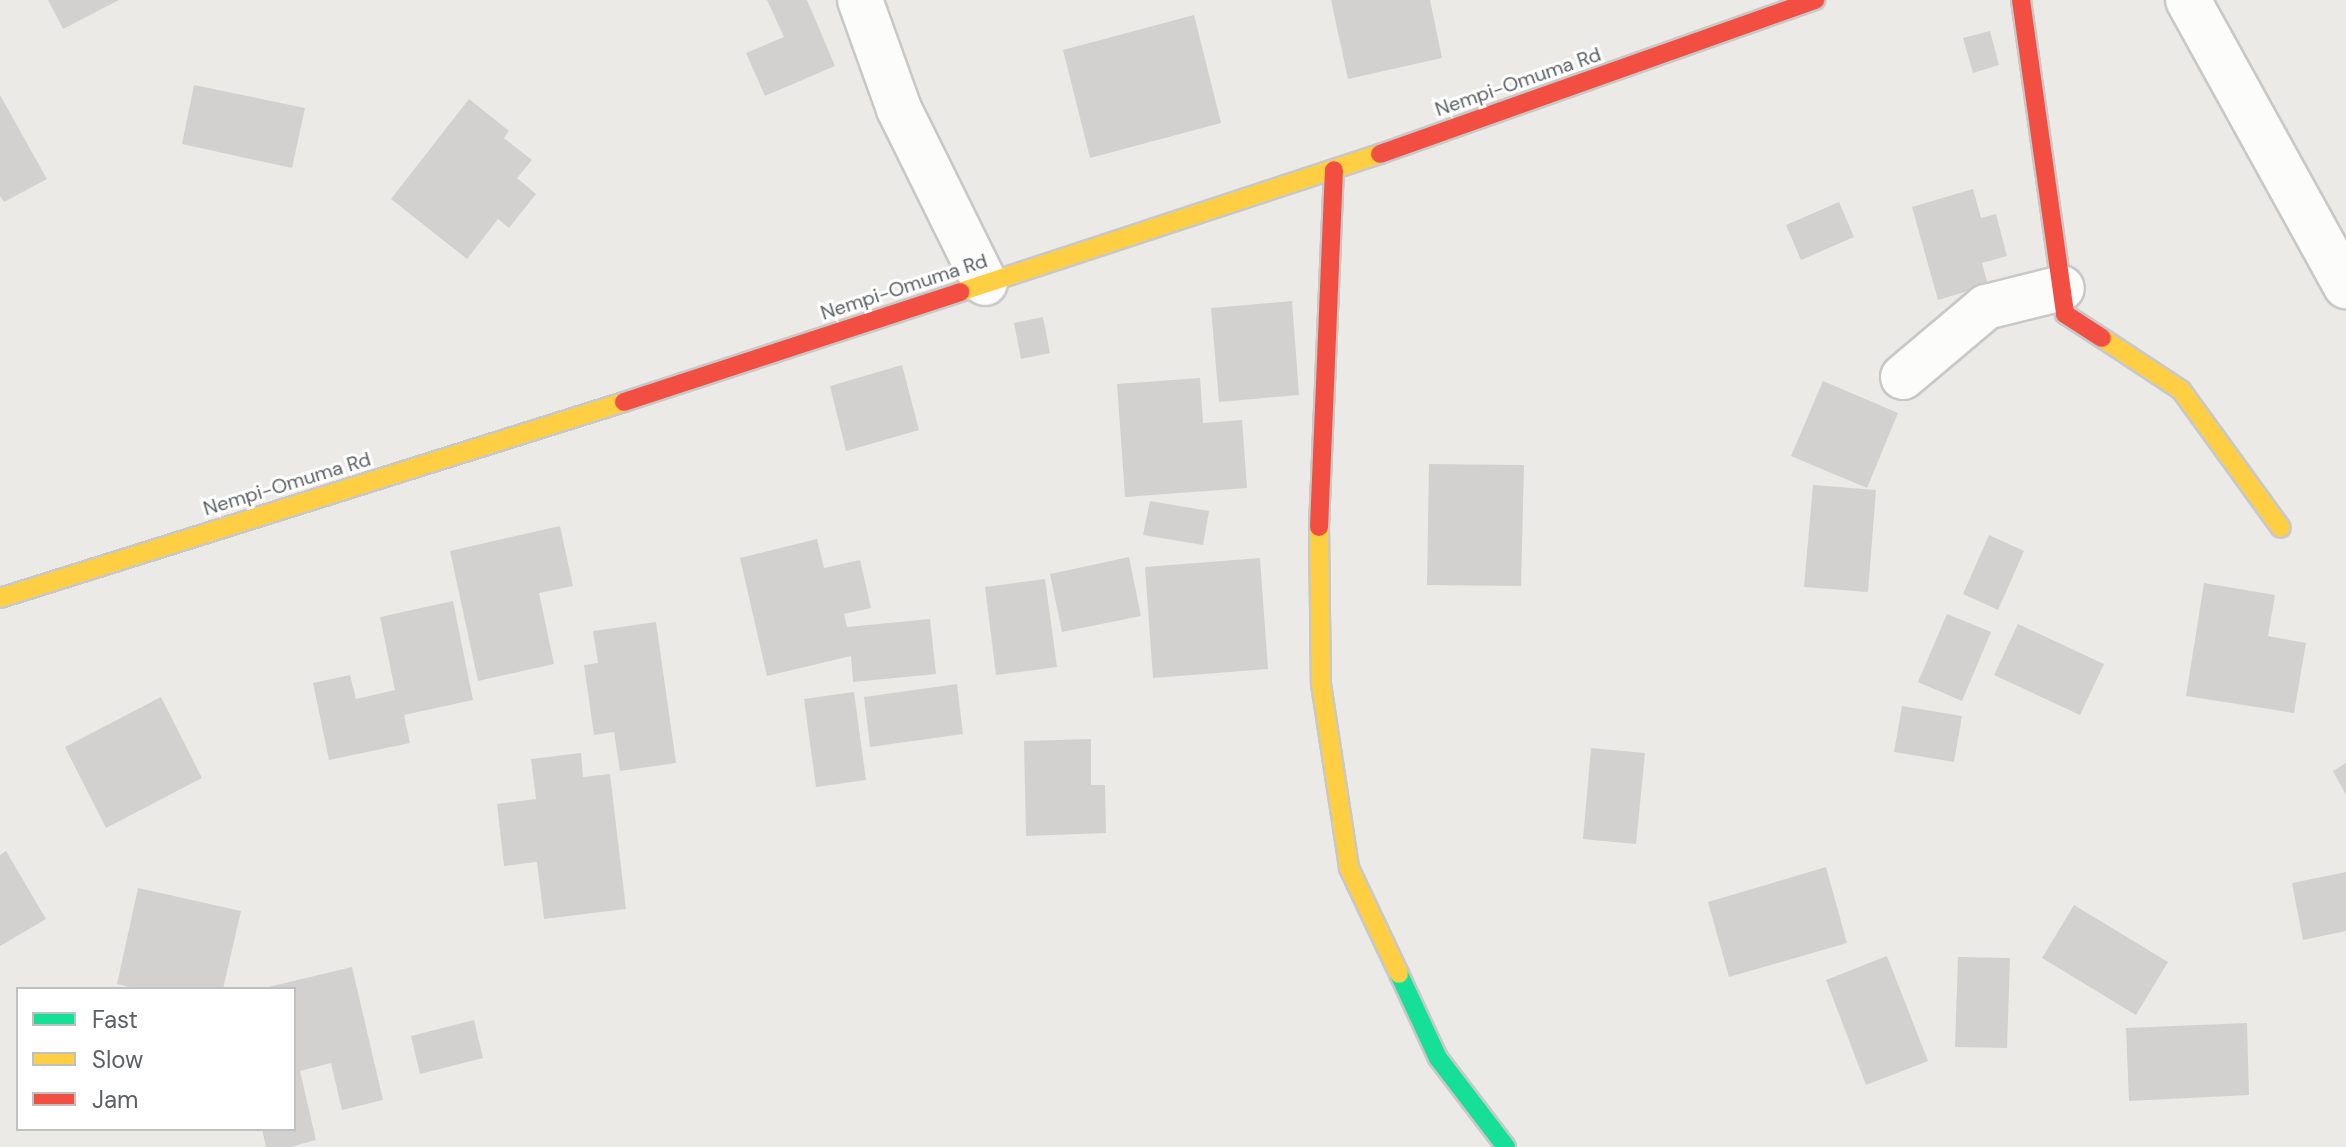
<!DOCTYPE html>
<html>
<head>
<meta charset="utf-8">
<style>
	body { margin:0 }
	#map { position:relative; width:2346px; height:1147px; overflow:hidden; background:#eceae7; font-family:"DM Sans",sans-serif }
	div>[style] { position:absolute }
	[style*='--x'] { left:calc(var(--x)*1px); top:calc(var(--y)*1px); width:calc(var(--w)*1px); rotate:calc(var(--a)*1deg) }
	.building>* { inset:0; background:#d3d1d0 }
	.roads { filter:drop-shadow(2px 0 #c8c8c7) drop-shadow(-2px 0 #c8c8c7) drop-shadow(0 2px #c8c8c7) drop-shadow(0 -2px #c8c8c7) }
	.street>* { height:44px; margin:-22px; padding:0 22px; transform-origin:22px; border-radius:22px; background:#fcfcfb }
	.fast>* { height:18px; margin:-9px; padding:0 9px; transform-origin:9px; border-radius:9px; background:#16e098 }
	.slow>* { height:18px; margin:-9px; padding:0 9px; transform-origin:9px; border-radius:9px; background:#ffcf43 }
	.jam>* { height:18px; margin:-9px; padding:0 9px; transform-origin:9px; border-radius:9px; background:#f24e42 }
	span { translate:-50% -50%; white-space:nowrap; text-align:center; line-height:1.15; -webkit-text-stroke:6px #fff; paint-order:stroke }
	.street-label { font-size:20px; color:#5d6164 }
	.legend { position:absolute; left:16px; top:987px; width:280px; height:144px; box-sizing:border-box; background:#fff; border:2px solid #bec0c1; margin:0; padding:10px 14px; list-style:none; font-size:24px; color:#5d6164 }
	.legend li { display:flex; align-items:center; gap:16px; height:40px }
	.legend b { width:40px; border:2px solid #bec0c1 }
</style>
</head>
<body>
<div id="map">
	<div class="building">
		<div style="clip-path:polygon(48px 0,119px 0,63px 29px)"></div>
		<div style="clip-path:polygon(767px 0,807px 0,835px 66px,765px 96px,746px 53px,784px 37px)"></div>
		<div style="clip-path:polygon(1331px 0,1430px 0,1442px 58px,1348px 79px)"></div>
		<div style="clip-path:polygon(1194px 15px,1221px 123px,1090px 158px,1063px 50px)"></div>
		<div style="clip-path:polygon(1990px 31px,1999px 65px,1973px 73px,1963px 38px)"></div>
		<div style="clip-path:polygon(194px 85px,305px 108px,292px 168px,182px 144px)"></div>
		<div style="clip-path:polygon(0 95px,47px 179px,4px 202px,0 196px)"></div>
		<div style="clip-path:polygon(469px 99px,509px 131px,504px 138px,532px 160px,517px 178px,536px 194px,509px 228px,498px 219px,467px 259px,391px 199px)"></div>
		<div style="clip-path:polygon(1973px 189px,1981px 218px,1996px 214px,2007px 256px,1982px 263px,1988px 285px,1938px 300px,1912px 207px)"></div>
		<div style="clip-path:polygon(1839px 202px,1854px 237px,1801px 260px,1786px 225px)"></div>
		<div style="clip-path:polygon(1292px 301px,1299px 395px,1219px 402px,1211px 308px)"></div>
		<div style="clip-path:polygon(1043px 317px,1050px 353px,1021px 359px,1014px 323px)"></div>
		<div style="clip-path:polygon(902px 365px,919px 430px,846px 451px,830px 386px)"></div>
		<div style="clip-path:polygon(1200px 378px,1203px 423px,1242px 420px,1247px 488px,1125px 497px,1117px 384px)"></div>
		<div style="clip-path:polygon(1823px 381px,1898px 413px,1867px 488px,1791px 456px)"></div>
		<div style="clip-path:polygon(1429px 464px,1524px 465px,1521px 586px,1427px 585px)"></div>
		<div style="clip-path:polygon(1813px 485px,1876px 490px,1868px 592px,1804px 587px)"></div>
		<div style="clip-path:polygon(1150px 501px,1209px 511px,1203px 545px,1143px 535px)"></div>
		<div style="clip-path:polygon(560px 526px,573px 586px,539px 593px,554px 664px,478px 681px,450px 551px)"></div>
		<div style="clip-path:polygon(1989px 535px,2024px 551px,1998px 610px,1963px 594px)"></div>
		<div style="clip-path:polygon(817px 539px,824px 568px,860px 560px,871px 608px,844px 614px,847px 627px,930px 619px,936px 674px,853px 682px,851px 656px,767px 676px,740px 558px)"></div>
		<div style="clip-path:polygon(1129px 557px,1141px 616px,1062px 632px,1050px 574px)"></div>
		<div style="clip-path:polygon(1260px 558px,1268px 669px,1153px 678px,1145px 567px)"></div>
		<div style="clip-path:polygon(1045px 579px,1057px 667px,996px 675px,985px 587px)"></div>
		<div style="clip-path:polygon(2204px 583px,2275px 595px,2268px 636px,2306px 643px,2294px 713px,2186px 696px)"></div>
		<div style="clip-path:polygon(453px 601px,473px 700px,404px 715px,410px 743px,329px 760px,313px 683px,350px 675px,356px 699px,395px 690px,380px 617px)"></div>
		<div style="clip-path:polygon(1947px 614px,1991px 632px,1962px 701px,1918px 682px)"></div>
		<div style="clip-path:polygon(656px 622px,676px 763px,620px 771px,614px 732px,594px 735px,584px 665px,598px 663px,593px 631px)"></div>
		<div style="clip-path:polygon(2018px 624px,2104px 664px,2080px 715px,1994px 675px)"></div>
		<div style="clip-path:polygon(957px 684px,963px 734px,870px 747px,864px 697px)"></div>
		<div style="clip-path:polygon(854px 692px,866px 780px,816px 787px,804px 699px)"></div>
		<div style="clip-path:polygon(161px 697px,202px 778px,106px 828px,65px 747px)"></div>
		<div style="clip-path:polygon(1902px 706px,1962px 716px,1954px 762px,1894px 752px)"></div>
		<div style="clip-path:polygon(1091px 739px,1091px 785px,1105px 785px,1106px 833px,1026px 836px,1024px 741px)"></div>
		<div style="clip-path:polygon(1591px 748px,1645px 753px,1636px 844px,1583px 839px)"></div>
		<div style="clip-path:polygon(581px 753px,583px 777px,610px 774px,626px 909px,544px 919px,537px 862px,504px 866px,497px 804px,536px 799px,531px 759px)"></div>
		<div style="clip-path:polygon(2346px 763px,2346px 795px,2333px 771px)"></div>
		<div style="clip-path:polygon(6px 851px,46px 919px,0 946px,0 855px)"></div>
		<div style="clip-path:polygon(1826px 867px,1847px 943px,1729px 977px,1708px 902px)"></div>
		<div style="clip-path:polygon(2346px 872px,2346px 931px,2303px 940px,2292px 883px)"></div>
		<div style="clip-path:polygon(138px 888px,241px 911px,223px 989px,137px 989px,117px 984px)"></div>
		<div style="clip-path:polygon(2074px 905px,2168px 962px,2136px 1015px,2042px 958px)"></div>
		<div style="clip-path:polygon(1887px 956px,1928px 1061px,1866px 1085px,1826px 980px)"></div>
		<div style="clip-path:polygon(1958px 957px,2010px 958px,2007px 1048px,1955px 1047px)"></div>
		<div style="clip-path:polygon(352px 967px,383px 1100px,342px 1110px,331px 1063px,300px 1071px,316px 1140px,290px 1147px,266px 1147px,262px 1129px,294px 1129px,294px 989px,264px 988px)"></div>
		<div style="clip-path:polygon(474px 1020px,483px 1058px,420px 1074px,411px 1036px)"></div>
		<div style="clip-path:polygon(2247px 1023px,2249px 1095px,2129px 1101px,2126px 1028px)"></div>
	</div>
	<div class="roads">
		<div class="street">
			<div style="--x:860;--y:0;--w:116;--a:70.3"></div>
			<div style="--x:899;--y:109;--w:194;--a:63.7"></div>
			<div style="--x:2188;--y:0;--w:327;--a:61.1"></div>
			<div style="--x:1903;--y:377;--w:109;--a:-40.1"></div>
			<div style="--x:1986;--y:307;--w:78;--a:-14"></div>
		</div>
		<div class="fast">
			<div style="--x:1399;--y:974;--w:93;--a:65.1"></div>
			<div style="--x:1438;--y:1058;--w:112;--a:52.6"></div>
		</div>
		<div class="slow">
			<div style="--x:960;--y:292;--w:442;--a:-18.2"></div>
			<div style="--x:2102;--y:338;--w:95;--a:33.4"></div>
			<div style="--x:2181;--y:390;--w:170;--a:54.1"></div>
			<div style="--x:1319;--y:527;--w:157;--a:89.3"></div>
			<div style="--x:1321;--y:684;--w:186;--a:81.3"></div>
			<div style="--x:1349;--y:868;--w:117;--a:64.7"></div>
			<div style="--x:0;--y:598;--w:654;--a:-17.44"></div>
		</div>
		<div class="jam">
			<div style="--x:2021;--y:0;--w:317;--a:82"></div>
			<div style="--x:2065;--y:314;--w:44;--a:33"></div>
			<div style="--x:1380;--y:154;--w:462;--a:-19.5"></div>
			<div style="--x:624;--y:402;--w:354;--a:-18.1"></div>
			<div style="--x:1319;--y:527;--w:357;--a:-87.6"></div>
		</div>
	</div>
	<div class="street-label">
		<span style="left:1518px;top:82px;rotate:-19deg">Nempi-Omuma Rd</span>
		<span style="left:904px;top:287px;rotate:-18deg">Nempi-Omuma Rd</span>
		<span style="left:287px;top:484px;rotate:-17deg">Nempi-Omuma Rd</span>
	</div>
	<ul class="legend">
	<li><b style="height:10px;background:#16e098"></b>Fast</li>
	<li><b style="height:10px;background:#ffcf43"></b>Slow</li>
	<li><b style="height:10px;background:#f24e42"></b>Jam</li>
	</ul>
</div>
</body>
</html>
